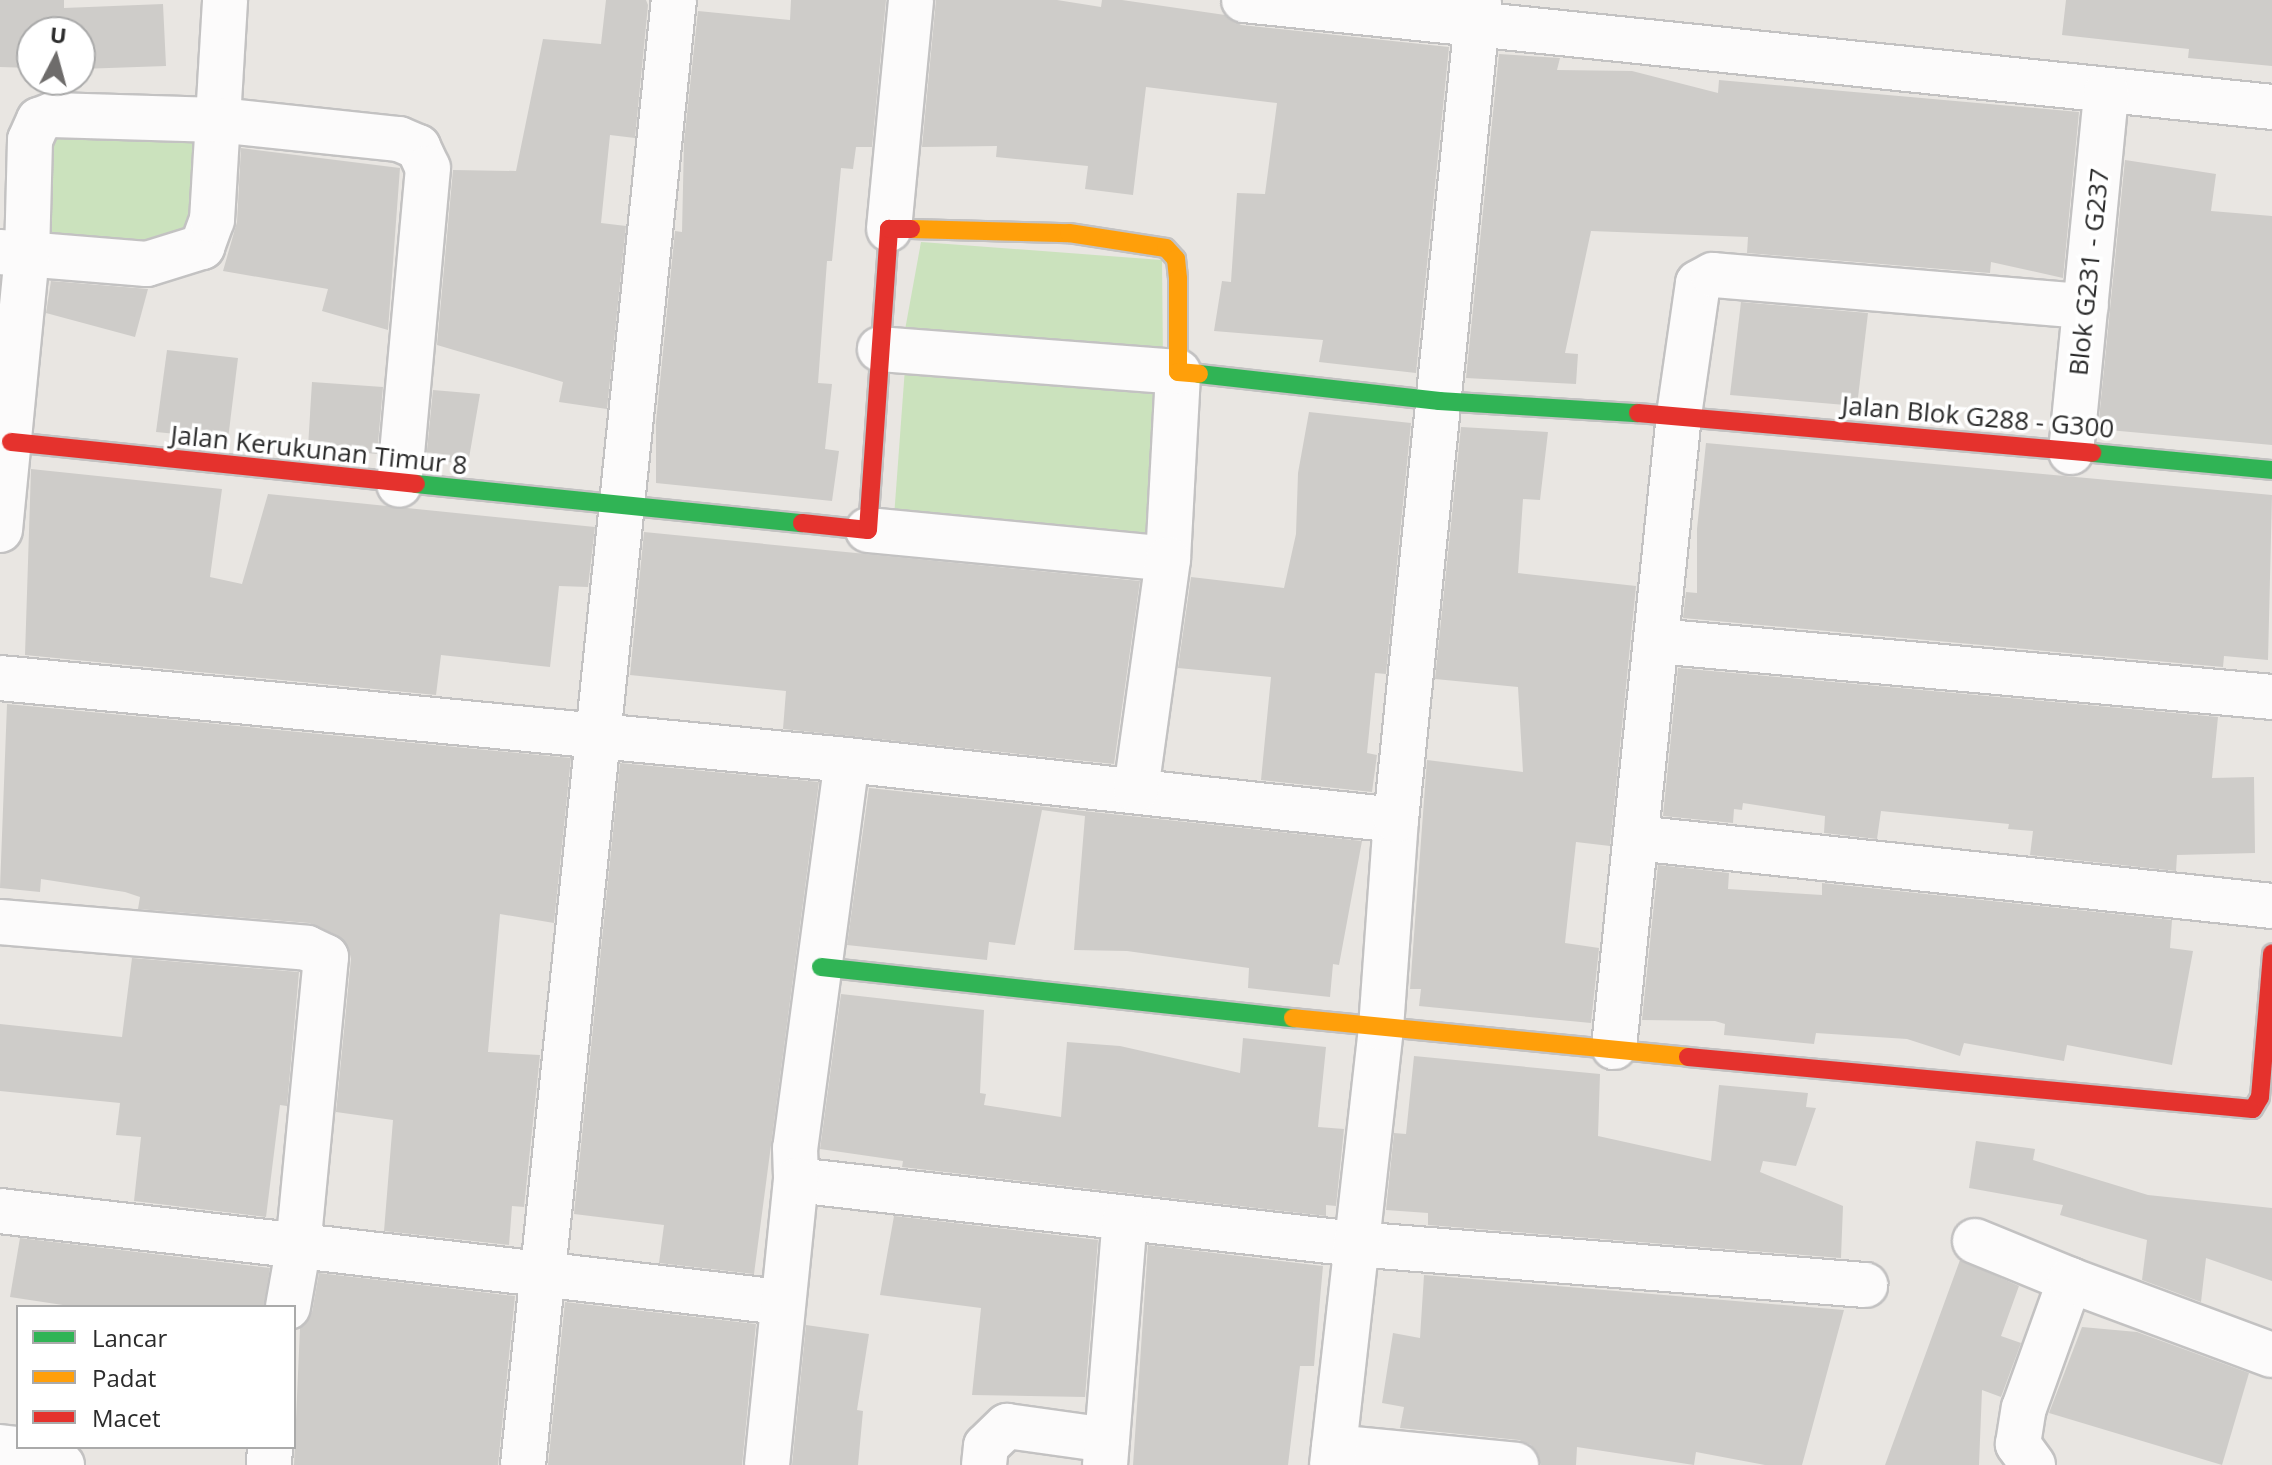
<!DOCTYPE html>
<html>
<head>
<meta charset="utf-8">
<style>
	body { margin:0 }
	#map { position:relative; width:2272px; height:1465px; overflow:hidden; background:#e9e6e2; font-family:"Open Sans",sans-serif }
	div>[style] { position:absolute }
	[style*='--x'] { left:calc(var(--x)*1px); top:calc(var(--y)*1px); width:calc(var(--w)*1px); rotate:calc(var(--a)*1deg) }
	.green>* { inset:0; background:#cbe2bd }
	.building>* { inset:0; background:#ceccc9 }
	.roads { filter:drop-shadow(2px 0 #c3c2c2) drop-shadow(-2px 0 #c3c2c2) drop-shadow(0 2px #c3c2c2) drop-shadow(0 -2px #c3c2c2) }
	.street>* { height:44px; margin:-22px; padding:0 22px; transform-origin:22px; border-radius:22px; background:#fcfbfb }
	.fast>* { height:18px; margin:-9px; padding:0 9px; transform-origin:9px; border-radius:9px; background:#30b455 }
	.slow>* { height:18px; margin:-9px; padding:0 9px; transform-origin:9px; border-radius:9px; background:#ff9f0a }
	.jam>* { height:18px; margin:-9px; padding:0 9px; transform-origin:9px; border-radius:9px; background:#e5322d }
	span { translate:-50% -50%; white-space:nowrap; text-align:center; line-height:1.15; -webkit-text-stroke:7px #fff; paint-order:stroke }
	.street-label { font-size:26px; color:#2b2b2b }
	.legend { position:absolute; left:16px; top:1305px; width:280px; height:144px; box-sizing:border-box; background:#fff; border:2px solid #aaa; margin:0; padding:10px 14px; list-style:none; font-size:24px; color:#2b2b2b }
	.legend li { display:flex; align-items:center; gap:16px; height:40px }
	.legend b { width:40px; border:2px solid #aaa }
	.north { position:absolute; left:16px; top:16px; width:80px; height:80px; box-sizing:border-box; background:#fff; border:2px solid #aaa; border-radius:50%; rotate:6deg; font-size:22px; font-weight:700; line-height:32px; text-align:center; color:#2b2b2b }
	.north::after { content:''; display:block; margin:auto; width:28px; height:36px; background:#6e6c6b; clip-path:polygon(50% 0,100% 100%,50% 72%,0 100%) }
</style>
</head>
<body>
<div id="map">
	<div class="green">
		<div style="clip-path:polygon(206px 128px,199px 235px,170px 252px,38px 247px,43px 130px)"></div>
		<div style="clip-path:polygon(921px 242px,1162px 260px,1163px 363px,903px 341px)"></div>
		<div style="clip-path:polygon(905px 368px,1164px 385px,1157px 542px,894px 517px)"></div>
	</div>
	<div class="building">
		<div style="clip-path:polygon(0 0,64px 0,64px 8px,163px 4px,166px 66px,80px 69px,80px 32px,32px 32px,32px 68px,0 67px)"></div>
		<div style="clip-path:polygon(606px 0,646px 0,648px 5px,635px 138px,610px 135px,601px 223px,626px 226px,607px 409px,559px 402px,563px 382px,437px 345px,453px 170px,516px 171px,543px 39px,601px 44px)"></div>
		<div style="clip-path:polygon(791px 0,886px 0,872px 147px,856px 147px,853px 169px,841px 168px,832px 261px,827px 261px,818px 383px,832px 384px,825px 449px,839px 451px,832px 501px,656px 483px,656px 422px,675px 231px,682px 232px,684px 142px,698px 11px,790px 20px)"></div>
		<div style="clip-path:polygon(936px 0,1057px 0,1101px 7px,1102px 0,1122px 0,1225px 15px,1241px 25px,1449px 47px,1416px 373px,1319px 362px,1323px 340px,1214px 331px,1222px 281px,1231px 282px,1237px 193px,1265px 194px,1277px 103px,1146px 87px,1133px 195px,1085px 189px,1088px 166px,996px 157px,997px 146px,922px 147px)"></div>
		<div style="clip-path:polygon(2066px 0,2272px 0,2272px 66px,2188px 58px,2189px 49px,2062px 35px)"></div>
		<div style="clip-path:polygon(1499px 54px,1560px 58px,1557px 70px,1632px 71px,1718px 93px,1719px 80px,2079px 112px,2063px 278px,1991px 262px,1990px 273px,1747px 253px,1748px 237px,1591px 231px,1565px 353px,1578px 354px,1576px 384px,1466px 378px)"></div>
		<div style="clip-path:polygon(241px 148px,400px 168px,388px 330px,322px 311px,328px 289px,223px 271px,237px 222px)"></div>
		<div style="clip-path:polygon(2125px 160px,2216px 174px,2211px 211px,2272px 216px,2272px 445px,2098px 429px)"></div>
		<div style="clip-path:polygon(51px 281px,148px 289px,135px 337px,46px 313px)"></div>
		<div style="clip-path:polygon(1741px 302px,1868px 313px,1857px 406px,1730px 395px)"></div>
		<div style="clip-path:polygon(167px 350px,238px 358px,228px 439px,156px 432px)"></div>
		<div style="clip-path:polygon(312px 382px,383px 387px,377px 454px,308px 447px)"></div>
		<div style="clip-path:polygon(433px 390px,480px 394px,468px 464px,426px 460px)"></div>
		<div style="clip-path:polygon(1309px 412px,1411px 423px,1386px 674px,1375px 673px,1367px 753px,1377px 755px,1372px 792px,1261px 780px,1271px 677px,1178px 668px,1191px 577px,1284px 588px,1296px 534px,1298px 473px)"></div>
		<div style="clip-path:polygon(1461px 427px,1548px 432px,1540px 500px,1523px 499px,1518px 573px,1636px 586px,1610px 846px,1576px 842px,1565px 943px,1599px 948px,1591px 1023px,1419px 1006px,1421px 989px,1410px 989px,1427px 760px,1523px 772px,1518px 687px,1435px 679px)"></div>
		<div style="clip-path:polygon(1706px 443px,2272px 495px,2268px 660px,2224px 656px,2223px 667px,1683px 618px,1686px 592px,1697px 593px,1697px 529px)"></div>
		<div style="clip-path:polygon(31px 469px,222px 489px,210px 577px,242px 584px,268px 494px,595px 527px,588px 587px,559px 586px,550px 667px,441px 655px,436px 695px,25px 655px)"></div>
		<div style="clip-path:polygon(644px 532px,1140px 581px,1114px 764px,783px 729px,786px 691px,630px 675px)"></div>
		<div style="clip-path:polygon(1678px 668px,2218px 717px,2212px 778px,2254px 777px,2255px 853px,2177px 855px,2176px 871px,2030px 855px,2033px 831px,2008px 829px,2009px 824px,1881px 811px,1877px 839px,1824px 833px,1825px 816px,1743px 803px,1742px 810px,1734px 809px,1733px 823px,1663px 816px)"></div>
		<div style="clip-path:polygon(7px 704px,571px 758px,554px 923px,500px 914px,488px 1052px,540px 1055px,524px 1207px,512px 1206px,509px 1245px,384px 1231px,393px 1120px,336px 1112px,351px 959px,348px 946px,337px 935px,309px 923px,138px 909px,140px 897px,125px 892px,41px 879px,40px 892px,0 888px)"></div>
		<div style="clip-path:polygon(620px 763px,819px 782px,754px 1274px,659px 1263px,664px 1225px,574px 1214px)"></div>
		<div style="clip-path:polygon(869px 788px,1362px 841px,1339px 965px,1333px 964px,1330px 997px,1248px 988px,1249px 968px,1127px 951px,1074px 950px,1085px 816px,1042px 810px,1015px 945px,989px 942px,987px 960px,847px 945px)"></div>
		<div style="clip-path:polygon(1658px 865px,1729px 873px,1728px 889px,1822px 895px,1822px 883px,2172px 920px,2170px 948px,2193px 951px,2172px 1065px,2067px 1045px,2064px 1061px,1964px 1043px,1960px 1056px,1907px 1039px,1816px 1033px,1814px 1044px,1724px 1035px,1725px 1024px,1715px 1021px,1642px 1020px)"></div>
		<div style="clip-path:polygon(132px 958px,299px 972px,287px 1106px,280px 1105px,266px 1217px,134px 1201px,141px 1137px,116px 1135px,120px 1103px,0 1091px,0 1024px,122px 1037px)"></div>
		<div style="clip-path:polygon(841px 994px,984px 1010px,980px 1093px,986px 1094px,984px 1105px,1061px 1117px,1067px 1042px,1120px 1046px,1240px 1073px,1243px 1038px,1326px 1047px,1318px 1127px,1344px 1129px,1336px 1206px,1326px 1205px,1326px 1216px,902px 1167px,903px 1161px,820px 1149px)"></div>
		<div style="clip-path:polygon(1414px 1056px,1600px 1074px,1598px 1136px,1711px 1161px,1719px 1085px,1808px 1093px,1806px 1107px,1816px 1108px,1796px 1166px,1763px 1161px,1760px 1172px,1843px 1206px,1841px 1258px,1428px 1225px,1428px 1213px,1386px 1210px,1394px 1133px,1406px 1134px)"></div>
		<div style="clip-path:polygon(1976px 1141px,2035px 1149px,2033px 1160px,2148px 1195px,2272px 1208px,2272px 1281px,2206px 1258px,2201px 1302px,2142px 1280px,2147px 1240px,2060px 1215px,2063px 1205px,1969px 1188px)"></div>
		<div style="clip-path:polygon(894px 1216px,1098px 1240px,1085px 1397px,972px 1395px,981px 1308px,880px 1295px)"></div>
		<div style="clip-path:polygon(20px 1238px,270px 1268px,264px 1307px,76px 1307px,10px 1297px)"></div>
		<div style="clip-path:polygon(1148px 1245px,1323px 1266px,1314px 1366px,1300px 1366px,1288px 1465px,1133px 1465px)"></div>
		<div style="clip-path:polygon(1960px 1260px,2019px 1286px,2001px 1336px,2021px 1343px,2001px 1397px,1982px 1390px,1979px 1465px,1885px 1465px)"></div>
		<div style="clip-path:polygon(319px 1273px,515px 1296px,498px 1465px,294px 1465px,300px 1328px,312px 1312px)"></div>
		<div style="clip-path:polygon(1424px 1275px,1844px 1310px,1802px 1465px,1765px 1465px,1696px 1452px,1694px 1465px,1577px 1447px,1576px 1465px,1541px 1465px,1531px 1445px,1519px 1440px,1400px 1428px,1404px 1407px,1382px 1403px,1393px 1333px,1420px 1338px)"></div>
		<div style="clip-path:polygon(565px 1302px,756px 1324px,742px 1465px,548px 1465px)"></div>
		<div style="clip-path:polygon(806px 1325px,869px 1334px,857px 1410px,863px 1411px,858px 1465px,792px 1465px)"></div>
		<div style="clip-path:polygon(2082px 1327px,2137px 1332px,2249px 1373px,2222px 1465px,2049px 1413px)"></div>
	</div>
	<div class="roads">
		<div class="street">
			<div style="--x:1244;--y:0;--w:1034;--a:5.94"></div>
			<div style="--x:889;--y:229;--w:230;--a:-84.5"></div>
			<div style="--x:0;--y:252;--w:147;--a:4.7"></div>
			<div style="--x:147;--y:264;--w:58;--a:-17.2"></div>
			<div style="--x:202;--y:247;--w:29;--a:-70"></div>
			<div style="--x:212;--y:220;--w:220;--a:-86.6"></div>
			<div style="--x:2071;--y:452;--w:362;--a:-84.4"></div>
			<div style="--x:0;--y:530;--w:276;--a:-84.4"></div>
			<div style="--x:27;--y:255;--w:115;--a:-88.5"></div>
			<div style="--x:30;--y:140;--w:22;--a:-66"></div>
			<div style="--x:39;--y:120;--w:14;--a:-21"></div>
			<div style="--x:52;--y:115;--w:166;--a:1.7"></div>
			<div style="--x:218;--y:120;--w:182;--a:6"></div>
			<div style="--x:399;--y:139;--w:21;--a:23"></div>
			<div style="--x:418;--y:147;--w:23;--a:65"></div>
			<div style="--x:428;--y:168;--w:318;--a:95.2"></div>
			<div style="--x:868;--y:530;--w:301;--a:5.5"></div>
			<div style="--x:1168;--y:559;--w:187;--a:-86.9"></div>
			<div style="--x:1178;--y:372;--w:299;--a:-175.6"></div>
			<div style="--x:1656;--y:641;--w:619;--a:5.19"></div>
			<div style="--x:0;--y:678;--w:851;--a:5.53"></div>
			<div style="--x:847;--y:760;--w:552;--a:6.24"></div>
			<div style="--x:847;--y:760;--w:391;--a:97.6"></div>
			<div style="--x:795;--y:1148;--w:32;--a:88"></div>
			<div style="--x:796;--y:1180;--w:563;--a:6.53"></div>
			<div style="--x:1355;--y:1244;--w:512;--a:4.6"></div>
			<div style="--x:1136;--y:790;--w:233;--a:-82.1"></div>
			<div style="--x:1636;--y:838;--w:640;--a:6.1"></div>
			<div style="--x:0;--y:922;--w:308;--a:4.8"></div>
			<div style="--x:307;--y:948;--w:21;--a:25"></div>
			<div style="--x:326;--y:957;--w:294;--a:95.5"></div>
			<div style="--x:298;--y:1250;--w:58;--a:100"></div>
			<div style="--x:1614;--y:1047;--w:635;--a:-84.13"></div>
			<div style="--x:1679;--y:415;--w:133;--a:-81.8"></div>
			<div style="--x:1698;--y:283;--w:17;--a:-28"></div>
			<div style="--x:1713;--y:275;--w:374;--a:4.8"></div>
			<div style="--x:0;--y:1211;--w:786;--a:6.65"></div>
			<div style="--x:1975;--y:1241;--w:103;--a:22.3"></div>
			<div style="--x:0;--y:1447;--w:50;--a:6.8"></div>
			<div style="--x:50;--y:1453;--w:17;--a:45"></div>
			<div style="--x:1334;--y:1447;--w:183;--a:5.6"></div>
			<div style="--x:269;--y:1465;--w:18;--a:-87"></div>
			<div style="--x:523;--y:1465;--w:1473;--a:-84.12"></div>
			<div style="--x:767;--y:1465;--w:286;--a:-84.2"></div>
			<div style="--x:984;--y:1465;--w:19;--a:-84"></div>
			<div style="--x:986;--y:1446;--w:29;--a:-44"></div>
			<div style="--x:1007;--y:1426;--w:101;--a:8"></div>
			<div style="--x:1105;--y:1465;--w:247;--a:-85.4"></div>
			<div style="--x:1332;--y:1465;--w:440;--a:-83.6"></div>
			<div style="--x:1381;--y:1028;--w:209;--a:-85.9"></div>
			<div style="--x:1396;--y:820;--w:824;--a:-84.22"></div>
			<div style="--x:2033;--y:1465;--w:26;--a:-126"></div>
			<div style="--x:2018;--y:1444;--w:36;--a:-81"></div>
			<div style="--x:2024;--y:1408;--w:136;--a:-70.2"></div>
			<div style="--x:2070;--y:1280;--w:215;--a:20.4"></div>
		</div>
		<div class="fast">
			<div style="--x:1199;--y:374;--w:242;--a:6.4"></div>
			<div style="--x:1439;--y:401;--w:199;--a:3.5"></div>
			<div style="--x:2092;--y:453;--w:181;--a:5.4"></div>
			<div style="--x:416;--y:484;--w:388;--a:5.8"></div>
			<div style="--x:821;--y:967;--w:475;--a:6.2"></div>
		</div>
		<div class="slow">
			<div style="--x:911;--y:229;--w:158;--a:1.5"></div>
			<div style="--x:1069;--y:233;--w:98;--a:8.8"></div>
			<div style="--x:1166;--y:248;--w:15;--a:48"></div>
			<div style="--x:1176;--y:259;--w:20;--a:84"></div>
			<div style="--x:1178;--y:279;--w:93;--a:90"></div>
			<div style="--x:1178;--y:372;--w:21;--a:5"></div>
			<div style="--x:1293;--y:1018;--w:397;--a:5.6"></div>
		</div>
		<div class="jam">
			<div style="--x:1638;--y:413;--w:456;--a:5"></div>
			<div style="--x:11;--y:442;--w:407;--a:5.9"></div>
			<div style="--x:802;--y:523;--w:66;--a:6.1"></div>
			<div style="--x:868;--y:530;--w:302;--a:-86"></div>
			<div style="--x:889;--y:229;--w:22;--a:0"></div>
			<div style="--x:1688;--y:1057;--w:567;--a:5.26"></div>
			<div style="--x:2253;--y:1109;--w:14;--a:-60"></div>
			<div style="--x:2260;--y:1097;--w:144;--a:-85.2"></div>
		</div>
	</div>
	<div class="street-label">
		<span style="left:2089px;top:272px;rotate:-84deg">Blok G231 - G237</span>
		<span style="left:1978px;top:417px;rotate:5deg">Jalan Blok G288 - G300</span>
		<span style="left:319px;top:450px;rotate:6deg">Jalan Kerukunan Timur 8</span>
	</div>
	<ul class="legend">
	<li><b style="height:10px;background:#30b455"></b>Lancar</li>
	<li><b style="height:10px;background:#ff9f0a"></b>Padat</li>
	<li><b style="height:10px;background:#e5322d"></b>Macet</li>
	</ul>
	<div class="north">U</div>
</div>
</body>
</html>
